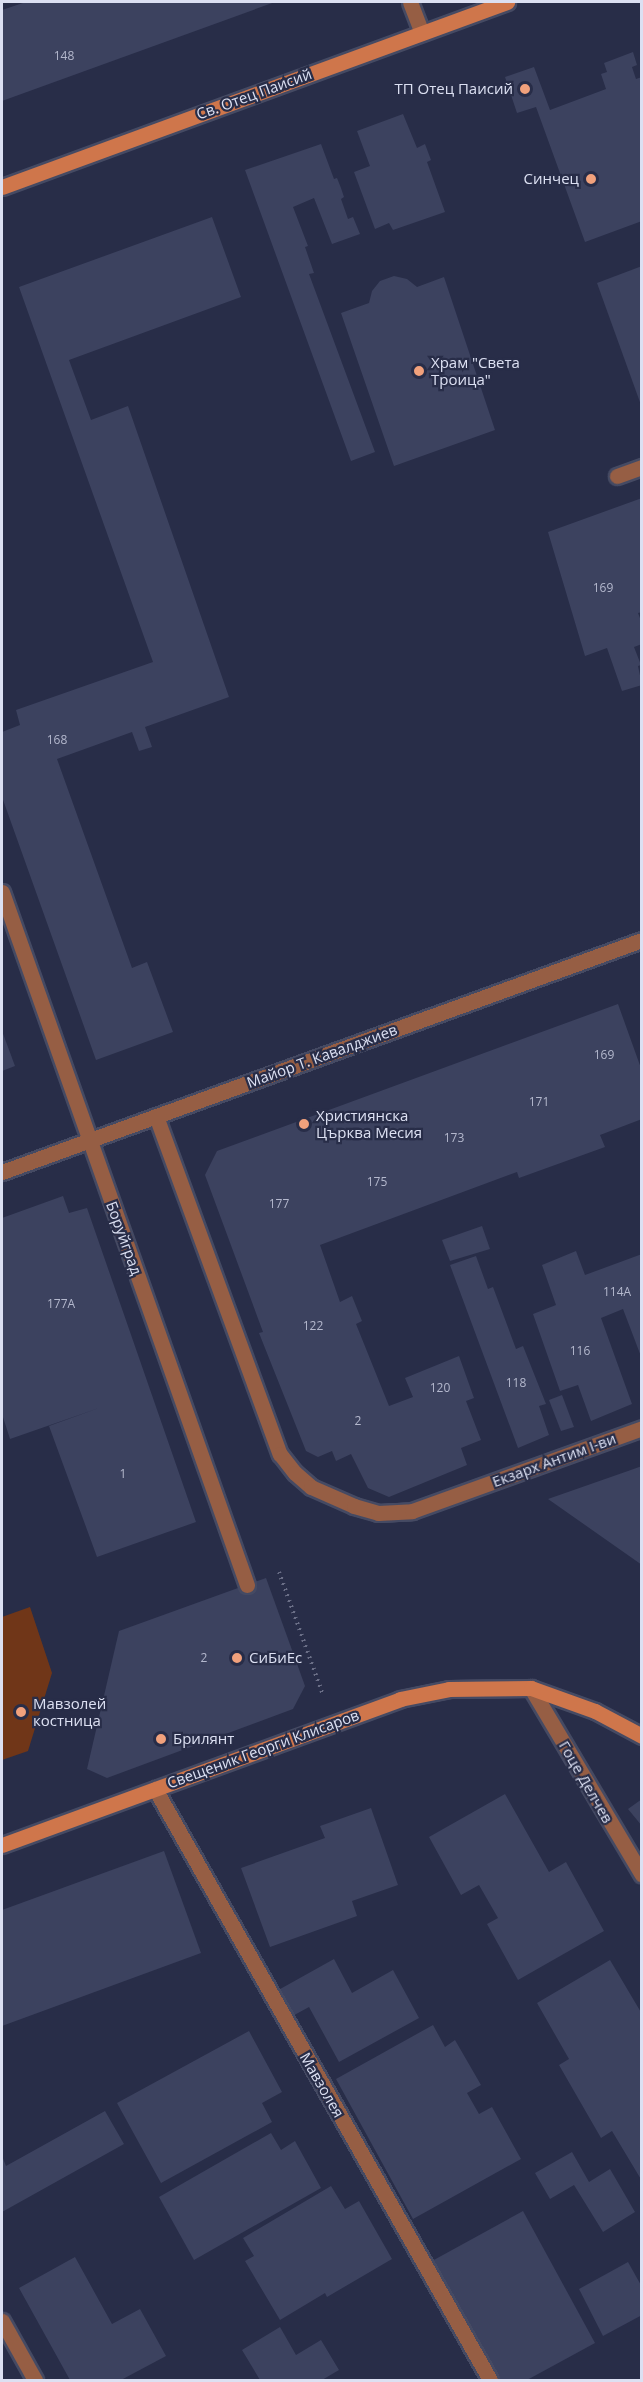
<!DOCTYPE html>
<html>
<head>
<meta charset="utf-8">
<style>
	body { margin:0 }
	#map { position:relative; width:643px; height:2382px; overflow:hidden; background:#282d48; font-family:"Open Sans",sans-serif }
	div>[style] { position:absolute }
	[style*='--x'] { left:calc(var(--x)*1px); top:calc(var(--y)*1px); width:calc(var(--w)*1px); rotate:calc(var(--a)*1deg) }
	.green>* { inset:0; background:#703618 }
	.building>* { inset:0; background:#3c425f }
	.path>* { height:4px; margin-top:-2px; transform-origin:0; background:repeating-linear-gradient(90deg,#6a6e86 0 1.5px,transparent 0 6px) }
	.roads { filter:drop-shadow(2px 0 #454a63) drop-shadow(-2px 0 #454a63) drop-shadow(0 2px #454a63) drop-shadow(0 -2px #454a63) }
	.lane>* { height:15px; margin:-7.5px; padding:0 7.5px; transform-origin:7.5px; border-radius:7.5px; background:#965e44 }
	.street>* { height:15px; margin:-7.5px; padding:0 7.5px; transform-origin:7.5px; border-radius:7.5px; background:#965e44 }
	.secondary>* { height:15px; margin:-7.5px; padding:0 7.5px; transform-origin:7.5px; border-radius:7.5px; background:#cf764b }
	.dots>* { width:16px; height:16px; translate:-50% -50%; box-sizing:border-box; border:3px solid #282d48; border-radius:50% }
	span { translate:-50% -50%; white-space:nowrap; text-align:center; line-height:1.15; -webkit-text-stroke:4.5px #282d48; paint-order:stroke }
	.number-label { font-size:12px; color:#b4b8cd }
	.number-label span { -webkit-text-stroke-width:0 }
	.poi-label { font-size:15px; color:#dce0f2 }
	.right { translate:-100% -50%; text-align:right }
	.left { translate:0 -50%; text-align:left }
	.street-label { font-size:15px; color:#dce0f2 }
	.frame { position:absolute; inset:0; border:3px solid #dce0f2; pointer-events:none }
</style>
</head>
<body>
<div id="map">
	<div class="green">
		<div style="clip-path:polygon(30px 1607px,52px 1673px,28px 1751px,2px 1760px,2px 1617px)"></div>
	</div>
	<div class="building">
		<div style="clip-path:polygon(26px 2px,275px 2px,2px 101px,2px 10px)"></div>
		<div style="clip-path:polygon(633px 52px,637px 65px,632px 67px,636px 79px,642px 77px,642px 221px,585px 242px,536px 107px,517px 113px,505px 77px,534px 67px,550px 110px,606px 89px,601px 74px,607px 72px,604px 63px)"></div>
		<div style="clip-path:polygon(403px 114px,417px 148px,425px 144px,431px 160px,427px 162px,445px 212px,393px 230px,389px 223px,375px 229px,354px 172px,370px 166px,357px 131px)"></div>
		<div style="clip-path:polygon(321px 144px,334px 179px,337px 178px,341px 188px,344px 197px,341px 199px,348px 219px,353px 217px,360px 234px,332px 244px,314px 198px,293px 207px,308px 246px,305px 247px,314px 273px,309px 274px,375px 452px,351px 461px,245px 170px)"></div>
		<div style="clip-path:polygon(212px 217px,241px 297px,69px 360px,91px 420px,128px 406px,229px 697px,145px 727px,152px 747px,139px 751px,132px 732px,57px 759px,132px 968px,147px 962px,173px 1032px,96px 1060px,2px 797px,2px 732px,20px 725px,16px 710px,153px 662px,19px 287px)"></div>
		<div style="clip-path:polygon(642px 266px,642px 405px,641px 405px,597px 283px)"></div>
		<div style="clip-path:polygon(394px 276px,407px 279px,417px 287px,444px 277px,495px 430px,394px 466px,341px 313px,369px 303px,372px 291px,380px 281px)"></div>
		<div style="clip-path:polygon(642px 498px,642px 612px,638px 613px,642px 623px,642px 644px,634px 647px,641px 665px,638px 666px,642px 685px,622px 691px,607px 648px,585px 656px,548px 532px)"></div>
		<div style="clip-path:polygon(618px 1004px,642px 1071px,642px 1119px,600px 1135px,605px 1147px,519px 1178px,517px 1172px,320px 1245px,340px 1302px,352px 1296px,362px 1321px,356px 1324px,389px 1406px,413px 1397px,405px 1378px,459px 1356px,474px 1398px,466px 1401px,481px 1440px,461px 1448px,467px 1465px,389px 1497px,368px 1488px,351px 1454px,336px 1461px,332px 1451px,318px 1457px,306px 1451px,259px 1333px,263px 1332px,205px 1175px,217px 1151px)"></div>
		<div style="clip-path:polygon(2px 1031px,15px 1066px,2px 1071px)"></div>
		<div style="clip-path:polygon(63px 1196px,69px 1213px,87px 1208px,196px 1522px,97px 1557px,49px 1426px,99px 1408px,10px 1439px,2px 1414px,2px 1218px)"></div>
		<div style="clip-path:polygon(482px 1226px,490px 1249px,450px 1261px,442px 1240px)"></div>
		<div style="clip-path:polygon(576px 1251px,585px 1275px,642px 1254px,642px 1359px,623px 1309px,601px 1318px,632px 1404px,591px 1421px,578px 1385px,560px 1391px,533px 1314px,556px 1305px,542px 1265px)"></div>
		<div style="clip-path:polygon(476px 1256px,488px 1289px,493px 1287px,516px 1349px,523px 1346px,546px 1404px,539px 1406px,549px 1435px,518px 1448px,450px 1265px)"></div>
		<div style="clip-path:polygon(562px 1395px,574px 1427px,561px 1431px,549px 1400px)"></div>
		<div style="clip-path:polygon(642px 1466px,642px 1565px,548px 1499px,628px 1471px)"></div>
		<div style="clip-path:polygon(266px 1578px,305px 1686px,293px 1709px,107px 1778px,87px 1769px,119px 1631px)"></div>
		<div style="clip-path:polygon(505px 1794px,549px 1872px,566px 1862px,604px 1931px,518px 1980px,487px 1924px,498px 1918px,479px 1885px,461px 1895px,429px 1837px)"></div>
		<div style="clip-path:polygon(642px 1799px,642px 1826px,628px 1809px)"></div>
		<div style="clip-path:polygon(371px 1808px,398px 1885px,352px 1901px,357px 1916px,270px 1947px,241px 1868px,325px 1838px,320px 1826px)"></div>
		<div style="clip-path:polygon(164px 1851px,201px 1953px,2px 2026px,2px 1910px)"></div>
		<div style="clip-path:polygon(334px 1959px,352px 1993px,393px 1970px,419px 2018px,339px 2062px,309px 2007px,287px 2019px,273px 1993px)"></div>
		<div style="clip-path:polygon(610px 1960px,642px 2014px,642px 2181px,612px 2131px,601px 2138px,559px 2065px,569px 2059px,537px 2003px)"></div>
		<div style="clip-path:polygon(433px 2025px,445px 2047px,455px 2040px,481px 2085px,467px 2093px,479px 2114px,492px 2107px,521px 2159px,413px 2219px,336px 2079px)"></div>
		<div style="clip-path:polygon(249px 2031px,282px 2092px,262px 2103px,272px 2122px,161px 2183px,117px 2103px)"></div>
		<div style="clip-path:polygon(105px 2111px,124px 2144px,2px 2212px,2px 2156px,6px 2166px)"></div>
		<div style="clip-path:polygon(271px 2133px,281px 2150px,295px 2141px,321px 2188px,194px 2260px,159px 2197px)"></div>
		<div style="clip-path:polygon(572px 2152px,589px 2182px,610px 2169px,635px 2212px,603px 2232px,574px 2185px,550px 2199px,535px 2173px)"></div>
		<div style="clip-path:polygon(331px 2186px,345px 2209px,359px 2201px,392px 2259px,327px 2297px,325px 2293px,280px 2320px,245px 2261px,254px 2256px,243px 2238px)"></div>
		<div style="clip-path:polygon(523px 2211px,595px 2343px,527px 2380px,498px 2380px,432px 2261px)"></div>
		<div style="clip-path:polygon(75px 2257px,112px 2324px,140px 2309px,166px 2356px,121px 2380px,70px 2380px,19px 2288px)"></div>
		<div style="clip-path:polygon(628px 2262px,642px 2287px,642px 2315px,603px 2336px,579px 2289px)"></div>
		<div style="clip-path:polygon(280px 2327px,296px 2355px,321px 2340px,339px 2370px,322px 2380px,260px 2380px,242px 2350px)"></div>
	</div>
	<div class="path">
		<div style="--x:279;--y:1572;--w:131;--a:70.3"></div>
	</div>
	<div class="roads">
		<div class="lane">
			<div style="--x:410;--y:2;--w:33;--a:69"></div>
		</div>
		<div class="street">
			<div style="--x:617;--y:476;--w:27;--a:-20"></div>
			<div style="--x:2;--y:892;--w:735;--a:70.53"></div>
			<div style="--x:156;--y:1116;--w:360;--a:69.9"></div>
			<div style="--x:280;--y:1454;--w:24;--a:52"></div>
			<div style="--x:295;--y:1473;--w:21;--a:41"></div>
			<div style="--x:311;--y:1487;--w:47;--a:23.8"></div>
			<div style="--x:354;--y:1506;--w:25;--a:16"></div>
			<div style="--x:378;--y:1513;--w:34;--a:-3"></div>
			<div style="--x:412;--y:1511;--w:245;--a:-19.8"></div>
			<div style="--x:2;--y:1172;--w:681;--a:-19.93"></div>
			<div style="--x:531;--y:1688;--w:217;--a:59.3"></div>
			<div style="--x:155;--y:1789;--w:679;--a:60.45"></div>
			<div style="--x:2;--y:2321;--w:68;--a:60.8"></div>
		</div>
		<div class="secondary">
			<div style="--x:2;--y:187;--w:538;--a:-20.12"></div>
			<div style="--x:2;--y:1845;--w:424;--a:-20.1"></div>
			<div style="--x:400;--y:1699;--w:50;--a:-11.5"></div>
			<div style="--x:449;--y:1689;--w:82;--a:-0.7"></div>
			<div style="--x:531;--y:1688;--w:68;--a:19.8"></div>
			<div style="--x:595;--y:1711;--w:53;--a:28"></div>
		</div>
	</div>
	<div class="dots">
		<div style="left:525px;top:89px;background:#f1a17c"></div>
		<div style="left:591px;top:179px;background:#f1a17c"></div>
		<div style="left:419px;top:371px;background:#f1a17c"></div>
		<div style="left:304px;top:1124px;background:#f1a17c"></div>
		<div style="left:237px;top:1658px;background:#f1a17c"></div>
		<div style="left:21px;top:1712px;background:#f1a17c"></div>
		<div style="left:161px;top:1739px;background:#f1a17c"></div>
	</div>
	<div class="number-label">
		<span style="left:64px;top:56px">148</span>
		<span style="left:603px;top:588px">169</span>
		<span style="left:57px;top:740px">168</span>
		<span style="left:604px;top:1055px">169</span>
		<span style="left:539px;top:1102px">171</span>
		<span style="left:454px;top:1138px">173</span>
		<span style="left:377px;top:1182px">175</span>
		<span style="left:279px;top:1204px">177</span>
		<span style="left:617px;top:1292px">114A</span>
		<span style="left:61px;top:1304px">177A</span>
		<span style="left:313px;top:1326px">122</span>
		<span style="left:580px;top:1351px">116</span>
		<span style="left:516px;top:1383px">118</span>
		<span style="left:440px;top:1388px">120</span>
		<span style="left:358px;top:1421px">2</span>
		<span style="left:123px;top:1474px">1</span>
		<span style="left:204px;top:1658px">2</span>
	</div>
	<div class="poi-label">
		<span class="right" style="left:513px;top:89px">ТП Отец Паисий</span>
		<span class="right" style="left:579px;top:179px">Синчец</span>
		<span class="left" style="left:431px;top:371px">Храм "Света<br>Троица"</span>
		<span class="left" style="left:316px;top:1124px">Християнска<br>Църква Месия</span>
		<span class="left" style="left:249px;top:1658px">СиБиЕс</span>
		<span class="left" style="left:33px;top:1712px">Мавзолей<br>костница</span>
		<span class="left" style="left:173px;top:1739px">Брилянт</span>
	</div>
	<div class="street-label">
		<span style="left:254px;top:94px;rotate:-20deg">Св. Отец Паисий</span>
		<span style="left:322px;top:1056px;rotate:-20deg">Майор Т. Кавалджиев</span>
		<span style="left:124px;top:1238px;rotate:70deg">Боруйград</span>
		<span style="left:554px;top:1460px;rotate:-20deg">Екзарх Антим I-ви</span>
		<span style="left:263px;top:1749px;rotate:-20deg">Свещеник Георги Клисаров</span>
		<span style="left:586px;top:1782px;rotate:60deg">Гоце Делчев</span>
		<span style="left:322px;top:2085px;rotate:60deg">Мавзолея</span>
	</div>
	<div class="frame"></div>
</div>
</body>
</html>
